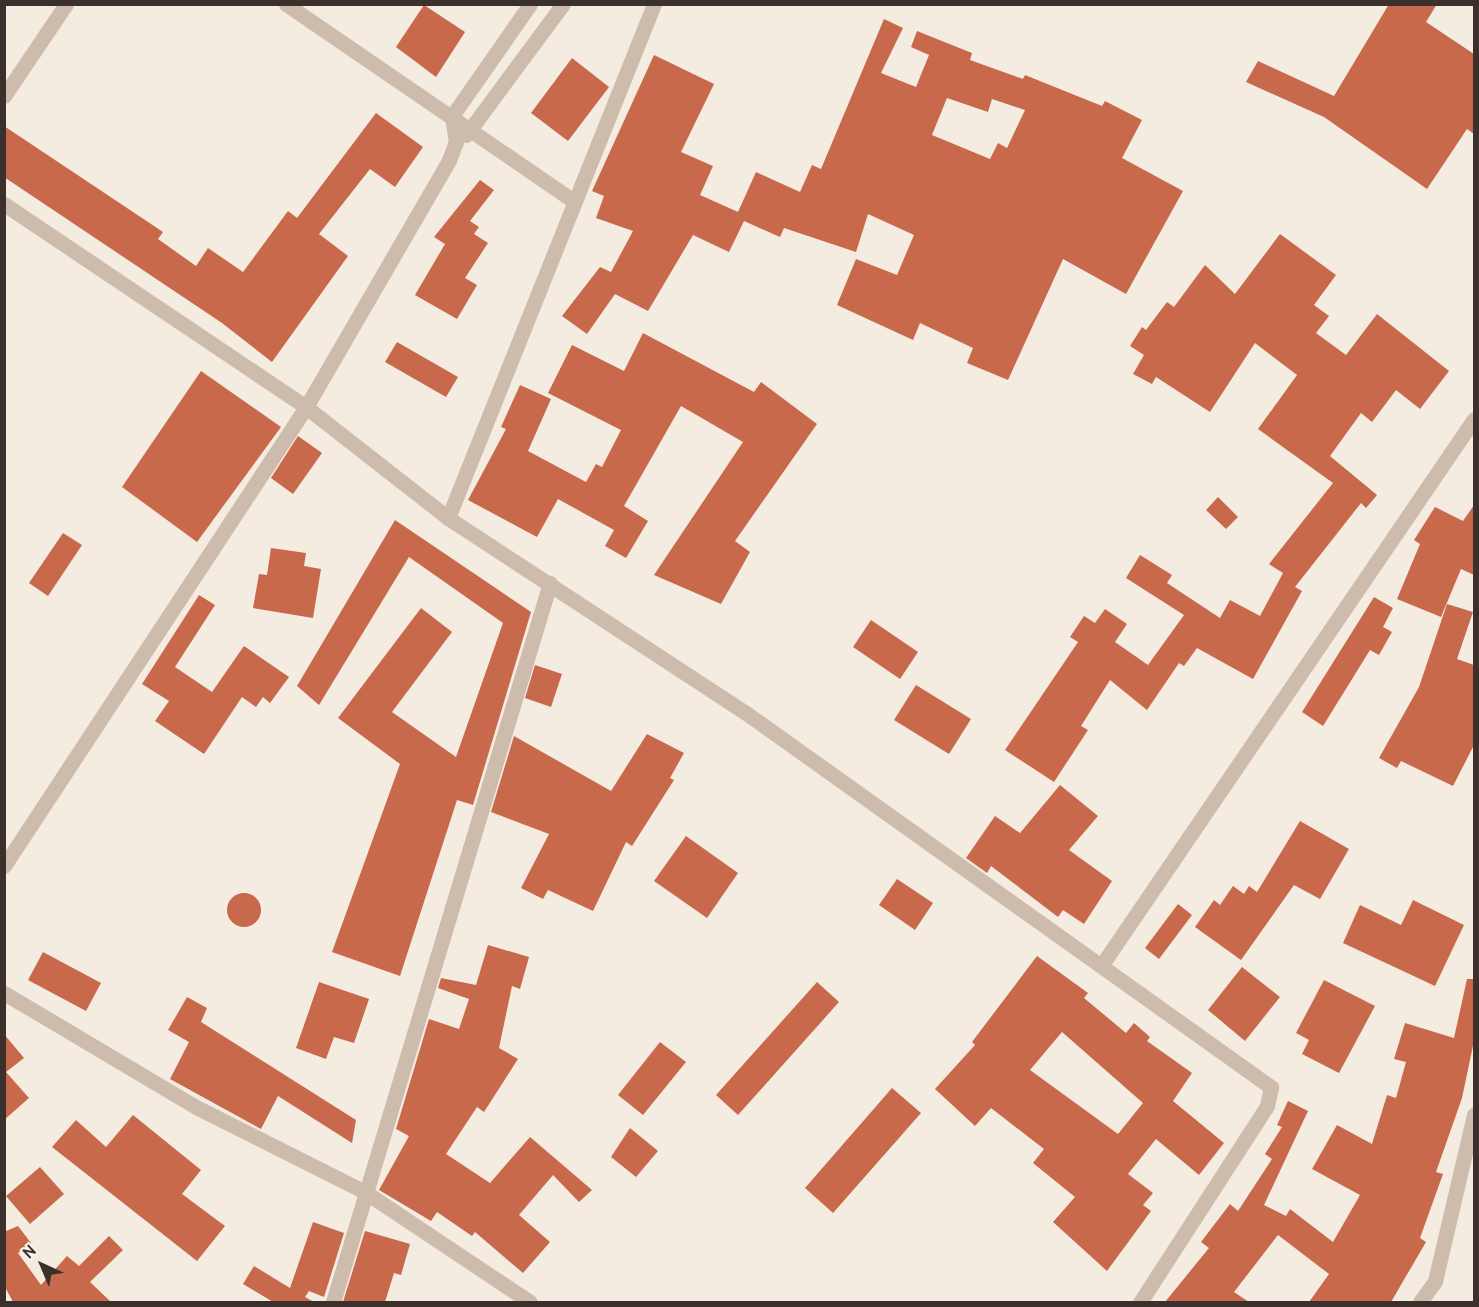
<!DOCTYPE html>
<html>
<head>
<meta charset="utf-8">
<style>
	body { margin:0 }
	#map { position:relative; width:1479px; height:1307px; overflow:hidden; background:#f4ebe1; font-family:Cabin,sans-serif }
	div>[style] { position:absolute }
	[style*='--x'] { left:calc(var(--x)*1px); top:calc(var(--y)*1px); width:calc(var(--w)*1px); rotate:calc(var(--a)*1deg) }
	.building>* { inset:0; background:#c8694b }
	.round { border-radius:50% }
	.street>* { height:15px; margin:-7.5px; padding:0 7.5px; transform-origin:7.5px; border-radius:7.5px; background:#cdbbac }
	span { translate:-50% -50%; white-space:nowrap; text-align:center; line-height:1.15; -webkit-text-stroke:5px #fbf5ee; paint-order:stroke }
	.frame { position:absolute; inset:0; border:6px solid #3b302b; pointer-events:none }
	.north { position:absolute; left:12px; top:1235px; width:60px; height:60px; -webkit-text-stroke:4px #fbf5ee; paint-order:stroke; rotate:316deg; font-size:16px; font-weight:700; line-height:24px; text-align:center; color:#3b302b }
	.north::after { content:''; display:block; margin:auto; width:21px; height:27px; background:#3b302b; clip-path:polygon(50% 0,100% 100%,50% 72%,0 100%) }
</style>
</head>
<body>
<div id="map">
	<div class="building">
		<div style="clip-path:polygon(1389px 4px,1437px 4px,1426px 22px,1474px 54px,1474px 134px,1467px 129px,1427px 189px,1324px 117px,1246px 82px,1258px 61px,1334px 96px)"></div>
		<div style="clip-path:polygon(424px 5px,465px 32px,436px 77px,396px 47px)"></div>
		<div style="clip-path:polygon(evenodd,884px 19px,903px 28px,881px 73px,916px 87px,929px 55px,911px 47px,917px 31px,972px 53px,970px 60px,1023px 79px,1025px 75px,1102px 106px,1105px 101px,1142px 120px,1122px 158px,1183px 191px,1126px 294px,1063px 259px,1008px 380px,967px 363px,973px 348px,920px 323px,913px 340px,837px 305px,856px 259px,897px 275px,914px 235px,868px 214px,856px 252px,784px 228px,780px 237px,744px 221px,729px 252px,693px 235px,648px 311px,615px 294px,587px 334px,562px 316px,600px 267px,611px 272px,633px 231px,596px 218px,604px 196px,592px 191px,654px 55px,714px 84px,681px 152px,713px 166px,700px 195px,738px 212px,756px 172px,800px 192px,812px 165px,821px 169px,884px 19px,947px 98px,988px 112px,992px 99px,1025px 110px,1007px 148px,998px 143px,990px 159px,932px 135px,947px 98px)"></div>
		<div style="clip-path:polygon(572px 58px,609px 87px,568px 141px,531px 113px)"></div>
		<div style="clip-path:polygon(376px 113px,423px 147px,395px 187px,370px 169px,319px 234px,348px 256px,272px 362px,222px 323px,4px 177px,4px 126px,163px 232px,158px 239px,196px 266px,208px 248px,243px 272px,288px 211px,297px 218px)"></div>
		<div style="clip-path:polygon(480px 180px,494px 190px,470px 221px,479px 227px,474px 234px,488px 243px,465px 278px,477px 285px,457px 319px,415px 295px,445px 244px,434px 237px)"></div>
		<div style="clip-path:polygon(1280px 234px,1336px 275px,1314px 305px,1329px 316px,1316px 333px,1346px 355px,1377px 314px,1449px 371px,1420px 409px,1396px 390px,1372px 422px,1361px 413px,1330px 456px,1377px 495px,1366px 508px,1361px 503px,1295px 587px,1302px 591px,1253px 679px,1197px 648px,1184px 666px,1179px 663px,1147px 710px,1110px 680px,1081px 726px,1088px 730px,1054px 782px,1005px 750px,1078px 642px,1070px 637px,1084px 616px,1095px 623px,1105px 609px,1127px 624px,1115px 642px,1148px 665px,1184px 615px,1126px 578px,1140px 555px,1172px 575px,1167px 583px,1220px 618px,1230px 600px,1260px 616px,1283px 573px,1269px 564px,1333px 483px,1258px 429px,1297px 375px,1255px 343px,1210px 412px,1156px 377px,1152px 384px,1133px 374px,1144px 355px,1130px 346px,1142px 327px,1146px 330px,1167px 302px,1174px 307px,1205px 265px,1235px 294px)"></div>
		<div style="clip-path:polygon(643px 333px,754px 392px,761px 382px,817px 424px,735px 541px,750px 552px,721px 604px,654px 575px,743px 442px,681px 406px,624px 506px,648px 521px,626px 558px,605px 546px,614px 530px,558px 499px,537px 537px,468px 500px,506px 429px,501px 427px,520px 385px,551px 399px,528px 451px,586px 482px,596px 464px,602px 467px,621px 430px,548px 393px,572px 345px,624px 371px)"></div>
		<div style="clip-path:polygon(397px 342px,458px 377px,446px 397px,385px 362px)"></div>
		<div style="clip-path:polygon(201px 371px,281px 427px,197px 542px,122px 487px)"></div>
		<div style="clip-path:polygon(298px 436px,322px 453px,293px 494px,271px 478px)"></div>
		<div style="clip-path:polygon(1218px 497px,1238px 517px,1226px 529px,1206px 510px)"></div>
		<div style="clip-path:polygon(1474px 505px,1474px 575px,1461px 569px,1441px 617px,1397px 599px,1420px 544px,1414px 540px,1435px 507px,1463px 521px)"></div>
		<div style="clip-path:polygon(395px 520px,531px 612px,473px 805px,457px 800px,400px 976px,332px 952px,400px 764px,338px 718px,421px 608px,452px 632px,392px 712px,456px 757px,503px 623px,409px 557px,319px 705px,297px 686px)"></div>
		<div style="clip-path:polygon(63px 533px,82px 545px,48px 596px,29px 583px)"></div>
		<div style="clip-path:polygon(271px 548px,306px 553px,304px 566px,321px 569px,313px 618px,253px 608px,259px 574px,267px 575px)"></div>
		<div style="clip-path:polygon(199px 595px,215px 605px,175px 667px,212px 692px,244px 646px,289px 677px,270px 703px,263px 697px,256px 707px,242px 697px,204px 754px,155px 721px,169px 701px,142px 684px)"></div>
		<div style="clip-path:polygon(1374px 597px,1393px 608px,1383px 627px,1392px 632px,1379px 655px,1370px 650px,1323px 726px,1302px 712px)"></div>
		<div style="clip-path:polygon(1447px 604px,1473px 612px,1457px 659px,1474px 665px,1474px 745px,1453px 786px,1401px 761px,1397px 768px,1379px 758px,1419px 687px)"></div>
		<div style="clip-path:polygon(871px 620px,918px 652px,900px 679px,853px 647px)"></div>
		<div style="clip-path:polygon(535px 665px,562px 674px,551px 707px,525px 698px)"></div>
		<div style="clip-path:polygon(916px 685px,971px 719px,949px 754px,894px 720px)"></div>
		<div style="clip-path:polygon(647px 734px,684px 753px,670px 778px,674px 780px,632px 846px,626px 842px,593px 911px,548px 890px,543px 899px,521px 888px,549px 834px,491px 812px,514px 736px,611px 791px)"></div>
		<div style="clip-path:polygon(1060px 785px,1098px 816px,1069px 850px,1112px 881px,1084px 924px,1063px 910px,1058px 917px,991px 866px,987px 873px,966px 858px,995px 816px,1020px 833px)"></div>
		<div style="clip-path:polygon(1300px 821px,1349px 849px,1320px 899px,1294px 885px,1241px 960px,1195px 927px,1214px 900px,1220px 905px,1233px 886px,1244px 894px,1249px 886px,1257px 892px)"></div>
		<div style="clip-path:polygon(686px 836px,738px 873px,707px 918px,654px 881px)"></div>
		<div style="clip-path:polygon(897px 879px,933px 903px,915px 930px,879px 905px)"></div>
		<div class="round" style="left:227px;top:893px;width:34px;height:34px"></div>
		<div style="clip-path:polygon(1413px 900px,1464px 925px,1435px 986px,1343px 943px,1360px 905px,1401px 925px)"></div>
		<div style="clip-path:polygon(1178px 904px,1192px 915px,1159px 959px,1145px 948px)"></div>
		<div style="clip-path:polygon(488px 945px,529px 957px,520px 989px,512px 986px,499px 1048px,518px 1059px,484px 1112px,477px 1107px,446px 1154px,490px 1183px,530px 1137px,592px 1190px,579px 1202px,553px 1175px,519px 1215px,550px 1242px,523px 1273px,475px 1232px,472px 1236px,437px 1212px,431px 1221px,379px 1190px,409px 1136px,396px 1129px,429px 1019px,459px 1029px,469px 999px,438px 988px,441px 978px,476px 985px)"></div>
		<div style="clip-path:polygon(43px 952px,101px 983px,86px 1011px,28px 980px)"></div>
		<div style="clip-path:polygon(evenodd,1037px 956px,1088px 993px,1084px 998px,1126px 1033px,1134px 1023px,1150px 1037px,1147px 1041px,1192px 1073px,1173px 1101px,1224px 1143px,1199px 1175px,1156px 1139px,1128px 1174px,1153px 1193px,1143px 1205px,1151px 1211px,1107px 1271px,1053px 1222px,1075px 1197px,1033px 1163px,1044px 1149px,991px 1108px,975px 1126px,935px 1089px,975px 1045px,972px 1042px,1037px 956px,1062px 1032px,1143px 1103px,1118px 1134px,1030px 1070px,1062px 1032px)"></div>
		<div style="clip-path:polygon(1242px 967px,1280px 997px,1245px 1041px,1208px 1010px)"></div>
		<div style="clip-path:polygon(1467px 979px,1474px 979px,1474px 1041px,1462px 1098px,1436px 1172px,1443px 1174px,1420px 1238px,1426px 1242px,1391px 1302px,1309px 1302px,1329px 1274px,1278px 1235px,1234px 1292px,1249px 1302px,1165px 1302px,1209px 1248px,1201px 1242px,1230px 1204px,1238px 1211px,1272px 1159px,1265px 1154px,1282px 1127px,1277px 1125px,1288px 1101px,1308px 1111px,1264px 1205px,1286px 1216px,1290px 1209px,1333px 1242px,1360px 1195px,1312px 1169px,1337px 1125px,1372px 1144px,1387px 1095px,1396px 1098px,1406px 1062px,1394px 1059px,1405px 1023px,1454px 1038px)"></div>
		<div style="clip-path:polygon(1324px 980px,1375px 1006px,1339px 1073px,1302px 1054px,1309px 1040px,1296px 1033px)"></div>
		<div style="clip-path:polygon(319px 982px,369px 999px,354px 1043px,334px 1037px,326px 1059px,296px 1048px)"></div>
		<div style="clip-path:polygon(817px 982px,839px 1002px,738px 1115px,716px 1095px)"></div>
		<div style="clip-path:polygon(187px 997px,207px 1008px,201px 1022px,356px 1120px,352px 1143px,278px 1096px,261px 1129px,170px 1079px,189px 1042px,168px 1030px)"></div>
		<div style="clip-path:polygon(4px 1034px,24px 1058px,6px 1072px,29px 1098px,4px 1120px)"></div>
		<div style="clip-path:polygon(660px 1042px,686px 1062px,643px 1115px,618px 1095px)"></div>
		<div style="clip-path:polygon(892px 1088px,921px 1113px,833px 1213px,805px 1188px)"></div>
		<div style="clip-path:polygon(133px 1115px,201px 1170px,182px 1194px,225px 1226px,197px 1261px,52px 1147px,76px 1120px,106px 1147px)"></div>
		<div style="clip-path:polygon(630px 1128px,658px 1151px,636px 1177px,611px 1157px)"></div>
		<div style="clip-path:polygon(40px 1167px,64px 1194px,30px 1224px,6px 1196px)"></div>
		<div style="clip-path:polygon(313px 1222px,344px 1233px,324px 1297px,309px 1291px,305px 1297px,314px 1302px,273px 1302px,243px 1284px,254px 1266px,290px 1288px)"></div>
		<div style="clip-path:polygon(18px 1226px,31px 1243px,18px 1253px,41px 1285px,67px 1256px,79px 1266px,109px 1236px,123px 1250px,90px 1282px,111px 1302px,13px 1302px,4px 1285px,4px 1232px)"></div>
		<div style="clip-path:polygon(365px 1231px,410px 1244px,401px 1275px,394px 1273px,385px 1302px,343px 1302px)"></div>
	</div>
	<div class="street">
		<div style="--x:286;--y:4;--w:350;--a:34.4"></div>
		<div style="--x:4;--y:96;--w:111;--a:-56"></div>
		<div style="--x:466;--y:135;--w:163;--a:-53.5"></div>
		<div style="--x:4;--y:204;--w:364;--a:33.9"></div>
		<div style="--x:306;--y:407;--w:180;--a:38"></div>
		<div style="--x:448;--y:518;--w:356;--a:33.2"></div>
		<div style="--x:746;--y:713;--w:645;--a:35.47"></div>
		<div style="--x:1271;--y:1087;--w:19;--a:102"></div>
		<div style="--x:1267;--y:1106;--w:234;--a:122.9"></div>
		<div style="--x:448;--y:518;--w:554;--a:-68.16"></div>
		<div style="--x:4;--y:866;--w:549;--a:-56.66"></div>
		<div style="--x:306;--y:407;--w:285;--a:-59.9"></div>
		<div style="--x:449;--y:160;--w:19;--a:-69"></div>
		<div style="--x:456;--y:142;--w:26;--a:-99"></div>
		<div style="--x:452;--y:116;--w:136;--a:-55.1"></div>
		<div style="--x:1103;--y:963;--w:658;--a:-55.71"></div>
		<div style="--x:4;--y:993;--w:223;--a:30.7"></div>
		<div style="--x:196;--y:1107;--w:189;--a:26.7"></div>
		<div style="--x:365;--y:1192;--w:198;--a:33.7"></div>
		<div style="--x:333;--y:1302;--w:751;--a:-73.21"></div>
		<div style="--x:1420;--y:1302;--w:26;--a:-54"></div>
		<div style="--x:1435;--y:1281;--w:171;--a:-76.8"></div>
	</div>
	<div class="frame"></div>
	<div class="north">N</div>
</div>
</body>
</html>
